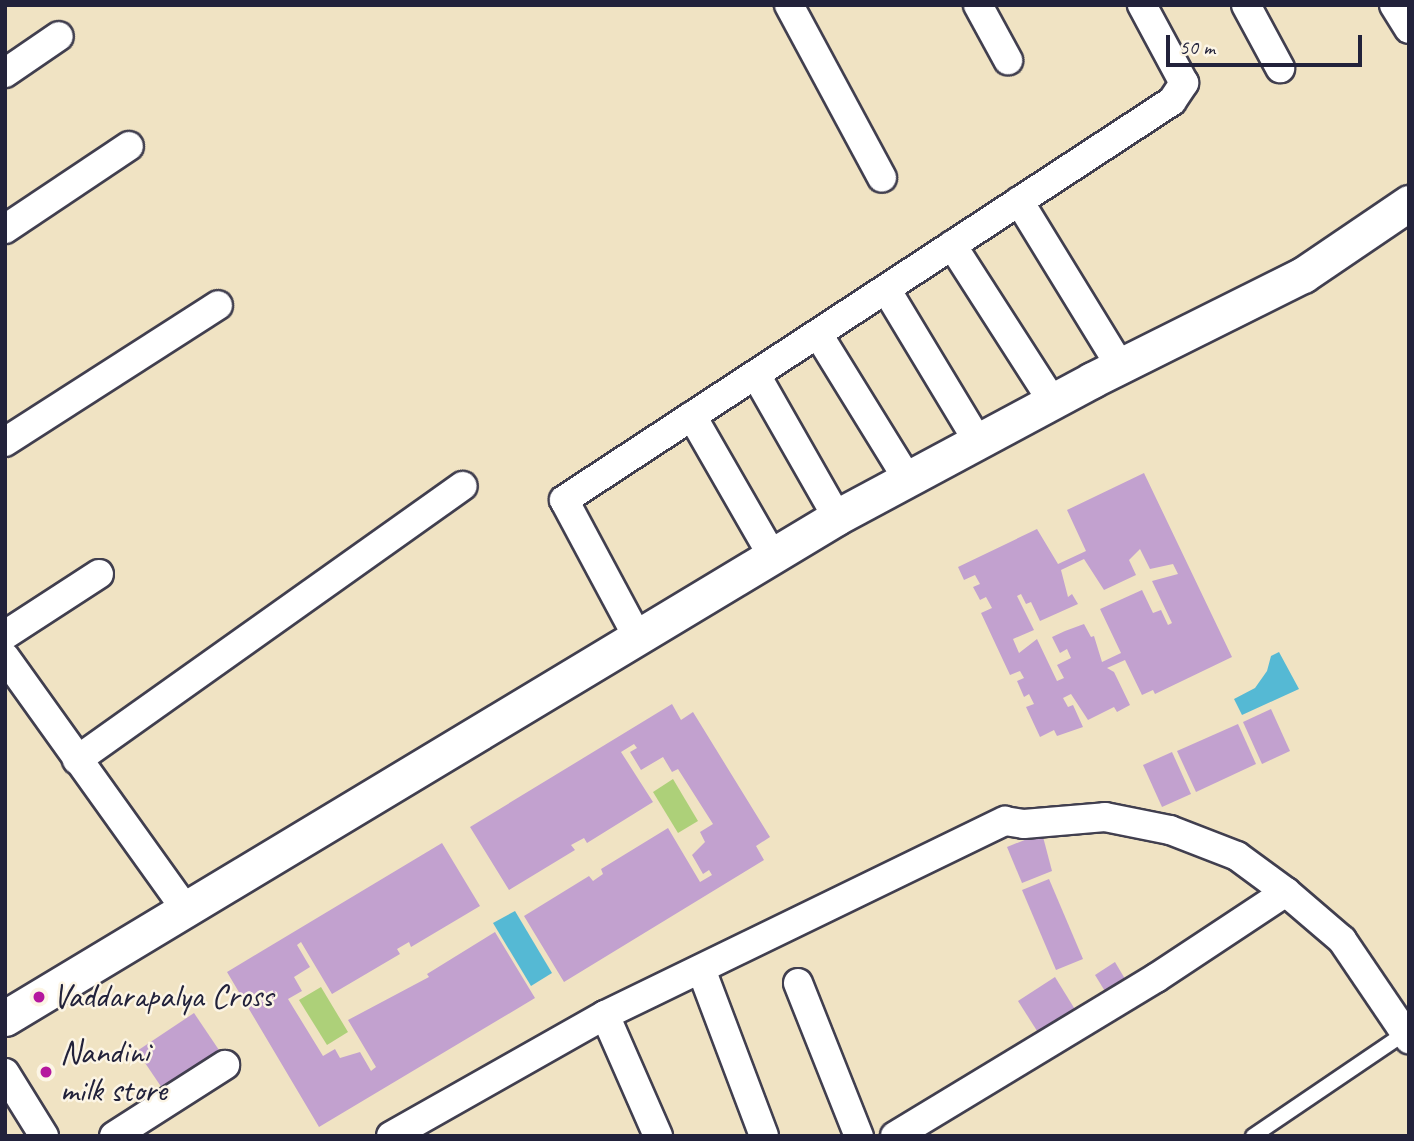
<!DOCTYPE html>
<html>
<head>
<meta charset="utf-8">
<style>
	body { margin:0 }
	#map { position:relative; width:1414px; height:1141px; overflow:hidden; background:#f0e3c3; font-family:Caveat,sans-serif }
	div>[style] { position:absolute }
	[style*='--x'] { left:calc(var(--x)*1px); top:calc(var(--y)*1px); width:calc(var(--w)*1px); rotate:calc(var(--a)*1deg) }
	.green>* { inset:0; background:#add079 }
	.water>* { inset:0; background:#55b9d4 }
	.building>* { inset:0; background:#c2a1cf }
	.roads { filter:drop-shadow(2px 0 #413f4f) drop-shadow(-2px 0 #413f4f) drop-shadow(0 2px #413f4f) drop-shadow(0 -2px #413f4f) }
	.service>* { height:14px; margin:-7px; padding:0 7px; transform-origin:7px; border-radius:7px; background:#fff }
	.minor>* { height:28px; margin:-14px; padding:0 14px; transform-origin:14px; border-radius:14px; background:#fff }
	.tertiary>* { height:35px; margin:-17.5px; padding:0 17.5px; transform-origin:17.5px; border-radius:17.5px; background:#fff }
	.dots>* { width:19px; height:19px; translate:-50% -50%; box-sizing:border-box; border:4px solid #fcf5e5; border-radius:50% }
	span { translate:-50% -50%; white-space:nowrap; text-align:center; line-height:1.15; -webkit-text-stroke:5px #fcf5e5; paint-order:stroke }
	.poi-label { font-size:33px; color:#22223b }
	.left { translate:0 -50%; text-align:left }
	.frame { position:absolute; inset:0; border:7px solid #22223b; pointer-events:none }
	.scale { position:absolute; left:1166px; top:35px; width:196px; height:32px; box-sizing:border-box; border:4px solid #22223b; border-top:0; padding-left:9px; font-size:21px; line-height:24px; white-space:nowrap; color:#22223b; -webkit-text-stroke:5px #fcf5e5; paint-order:stroke }
</style>
</head>
<body>
<div id="map">
	<div class="green">
		<div style="clip-path:polygon(673px 779px,698px 821px,678px 833px,653px 792px)"></div>
		<div style="clip-path:polygon(321px 987px,348px 1032px,327px 1045px,299px 1000px)"></div>
	</div>
	<div class="water">
		<div style="clip-path:polygon(1279px 652px,1299px 689px,1242px 715px,1234px 699px,1255px 688px,1267px 671px,1271px 656px)"></div>
		<div style="clip-path:polygon(515px 911px,552px 973px,531px 986px,493px 923px)"></div>
	</div>
	<div class="building">
		<div style="clip-path:polygon(evenodd,1144px 473px,1232px 657px,1155px 694px,1153px 690px,1142px 695px,1125px 660px,1107px 668px,1114px 672px,1130px 705px,1117px 712px,1114px 707px,1088px 720px,1071px 694px,1063px 698px,1068px 707px,1073px 705px,1083px 727px,1057px 736px,1054px 730px,1040px 737px,1026px 707px,1034px 704px,1029px 694px,1024px 697px,1017px 681px,1024px 678px,1020px 671px,1010px 675px,981px 613px,992px 608px,986px 597px,980px 600px,973px 587px,980px 584px,975px 575px,964px 580px,958px 567px,1037px 529px,1058px 564px,1086px 551px,1067px 510px,1144px 473px,1140px 549px,1150px 569px,1173px 564px,1178px 574px,1152px 581px,1172px 623px,1168px 625px,1161px 610px,1153px 613px,1142px 590px,1100px 609px,1121px 653px,1102px 662px,1094px 636px,1091px 637px,1084px 624px,1065px 631px,1052px 637px,1060px 653px,1067px 649px,1071px 658px,1057px 665px,1064px 678px,1057px 681px,1037px 639px,1019px 653px,1013px 639px,1034px 630px,1017px 596px,1021px 594px,1026px 604px,1031px 602px,1040px 621px,1078px 604px,1072px 594px,1068px 597px,1061px 570px,1084px 559px,1104px 590px,1136px 575px,1129px 560px,1140px 549px)"></div>
		<div style="clip-path:polygon(672px 704px,681px 720px,693px 712px,770px 837px,756px 846px,764px 860px,564px 982px,524px 916px,589px 876px,593px 881px,603px 874px,601px 869px,668px 828px,700px 882px,712px 875px,709px 870px,703px 874px,692px 855px,705px 842px,700px 832px,713px 824px,678px 769px,672px 772px,663px 757px,641px 770px,630px 752px,637px 748px,634px 744px,621px 752px,653px 802px,587px 843px,584px 838px,571px 845px,575px 850px,509px 890px,470px 827px)"></div>
		<div style="clip-path:polygon(1271px 709px,1290px 751px,1262px 764px,1243px 722px)"></div>
		<div style="clip-path:polygon(1238px 724px,1256px 764px,1196px 792px,1177px 751px)"></div>
		<div style="clip-path:polygon(1172px 752px,1191px 794px,1162px 807px,1143px 765px)"></div>
		<div style="clip-path:polygon(1042px 833px,1052px 871px,1022px 883px,1007px 847px)"></div>
		<div style="clip-path:polygon(442px 843px,480px 906px,411px 947px,409px 942px,397px 949px,400px 954px,332px 994px,301px 942px,297px 945px,310px 967px,294px 977px,302px 991px,288px 999px,323px 1056px,335px 1049px,340px 1058px,360px 1052px,371px 1071px,376px 1067px,348px 1020px,429px 977px,427px 974px,495px 932px,535px 998px,319px 1127px,227px 972px)"></div>
		<div style="clip-path:polygon(1049px 879px,1083px 959px,1056px 970px,1022px 890px)"></div>
		<div style="clip-path:polygon(1115px 962px,1131px 989px,1111px 1001px,1095px 975px)"></div>
		<div style="clip-path:polygon(1055px 977px,1076px 1011px,1039px 1034px,1018px 1001px)"></div>
		<div style="clip-path:polygon(194px 1013px,221px 1053px,164px 1091px,137px 1051px)"></div>
	</div>
	<div class="roads">
		<div class="service">
			<div style="--x:1253;--y:1136;--w:184;--a:-34.1"></div>
		</div>
		<div class="minor">
			<div style="--x:789;--y:5;--w:196;--a:61.7"></div>
			<div style="--x:978;--y:5;--w:63;--a:61.4"></div>
			<div style="--x:1246;--y:5;--w:72;--a:61.6"></div>
			<div style="--x:1394;--y:5;--w:28;--a:58"></div>
			<div style="--x:5;--y:73;--w:65;--a:-34.4"></div>
			<div style="--x:1019;--y:201;--w:193;--a:58.5"></div>
			<div style="--x:5;--y:229;--w:149;--a:-33.8"></div>
			<div style="--x:952;--y:245;--w:185;--a:57.3"></div>
			<div style="--x:886;--y:289;--w:176;--a:58.9"></div>
			<div style="--x:818;--y:334;--w:169;--a:58.3"></div>
			<div style="--x:756;--y:375;--w:163;--a:60.3"></div>
			<div style="--x:692;--y:416;--w:160;--a:60.1"></div>
			<div style="--x:5;--y:442;--w:253;--a:-32.7"></div>
			<div style="--x:5;--y:635;--w:112;--a:-33"></div>
			<div style="--x:637;--y:636;--w:154;--a:-118.2"></div>
			<div style="--x:564;--y:500;--w:727;--a:-33.27"></div>
			<div style="--x:1172;--y:101;--w:22;--a:-56"></div>
			<div style="--x:1184;--y:83;--w:89;--a:-118.3"></div>
			<div style="--x:5;--y:657;--w:311;--a:54.4"></div>
			<div style="--x:77;--y:760;--w:473;--a:-35.4"></div>
			<div style="--x:701;--y:969;--w:178;--a:69.3"></div>
			<div style="--x:798;--y:983;--w:165;--a:68.3"></div>
			<div style="--x:605;--y:1015;--w:132;--a:66.3"></div>
			<div style="--x:5;--y:1073;--w:74;--a:58.2"></div>
			<div style="--x:114;--y:1136;--w:132;--a:-32.6"></div>
			<div style="--x:391;--y:1136;--w:246;--a:-29.5"></div>
			<div style="--x:605;--y:1015;--w:445;--a:-25.9"></div>
			<div style="--x:1005;--y:821;--w:19;--a:9"></div>
			<div style="--x:1024;--y:824;--w:81;--a:-4.9"></div>
			<div style="--x:1105;--y:817;--w:66;--a:11.3"></div>
			<div style="--x:1170;--y:830;--w:72;--a:21.2"></div>
			<div style="--x:1237;--y:856;--w:61;--a:36.3"></div>
			<div style="--x:895;--y:1136;--w:305;--a:-31.2"></div>
			<div style="--x:1156;--y:978;--w:156;--a:-33.5"></div>
			<div style="--x:1286;--y:892;--w:74;--a:40.6"></div>
			<div style="--x:1342;--y:940;--w:120;--a:55.9"></div>
		</div>
		<div class="tertiary">
			<div style="--x:5;--y:1018;--w:971;--a:-31.05"></div>
			<div style="--x:837;--y:517;--w:289;--a:-28.2"></div>
			<div style="--x:1092;--y:380;--w:236;--a:-26.5"></div>
			<div style="--x:1303;--y:275;--w:128;--a:-34.2"></div>
		</div>
	</div>
	<div class="dots">
		<div style="left:39px;top:997px;background:#b5179e"></div>
		<div style="left:46px;top:1072px;background:#b5179e"></div>
	</div>
	<div class="poi-label">
		<span class="left" style="left:53px;top:997px">Vaddarapalya Cross</span>
		<span class="left" style="left:60px;top:1072px">Nandini<br>milk store</span>
	</div>
	<div class="frame"></div>
	<div class="scale">50 m</div>
</div>
</body>
</html>
